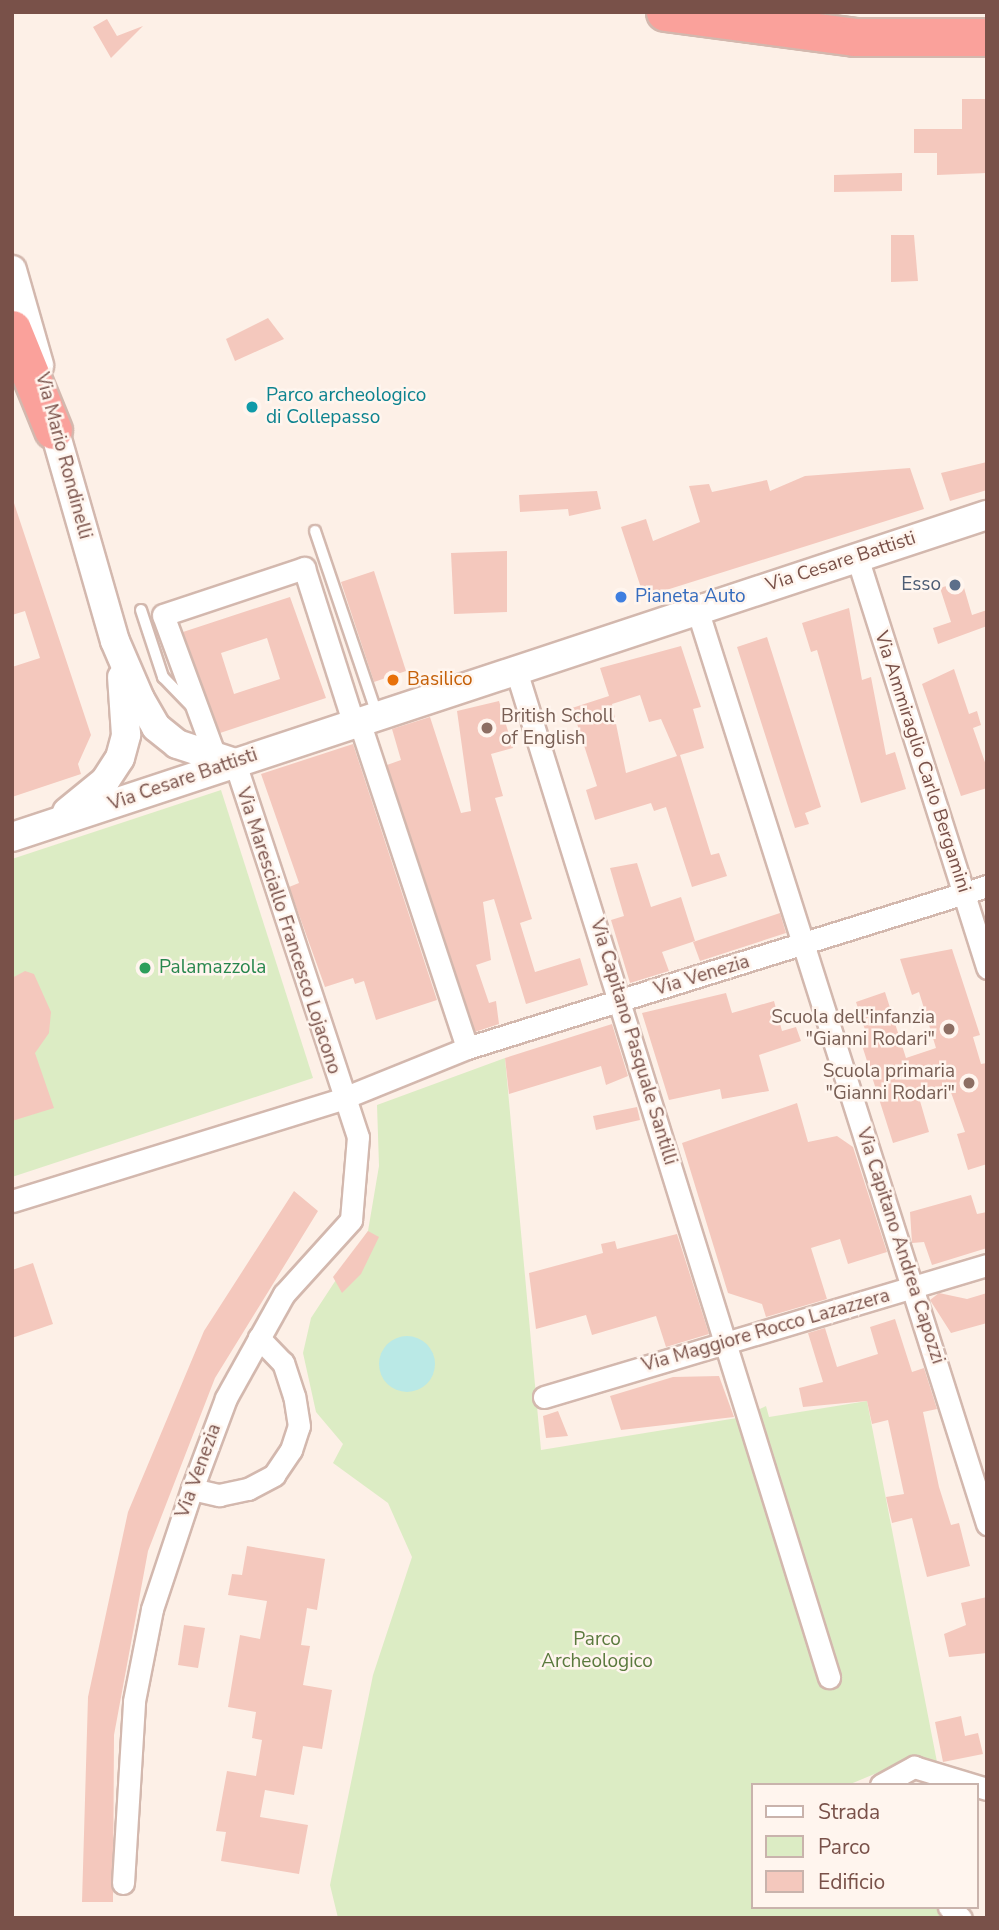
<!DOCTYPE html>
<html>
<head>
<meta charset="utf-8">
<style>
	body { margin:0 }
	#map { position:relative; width:999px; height:1930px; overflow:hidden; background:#fdf0e7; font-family:"Nunito Sans",sans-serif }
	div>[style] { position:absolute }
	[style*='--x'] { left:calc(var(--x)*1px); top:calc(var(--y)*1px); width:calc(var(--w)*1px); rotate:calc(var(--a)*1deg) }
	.green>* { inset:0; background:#dcecc4 }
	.water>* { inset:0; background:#bae9e6 }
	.round { border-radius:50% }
	.building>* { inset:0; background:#f4c8bd }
	.roads { filter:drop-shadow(2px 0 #d3b8ae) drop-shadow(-2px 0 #d3b8ae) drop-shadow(0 2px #d3b8ae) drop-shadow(0 -2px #d3b8ae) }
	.lane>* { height:10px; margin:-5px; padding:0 5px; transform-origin:5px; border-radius:5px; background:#fff }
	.street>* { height:21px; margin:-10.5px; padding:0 10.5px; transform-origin:10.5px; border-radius:10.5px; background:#fff }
	.secondary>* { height:28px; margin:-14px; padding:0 14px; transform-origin:14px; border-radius:14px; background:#fff }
	.highway>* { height:37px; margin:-18.5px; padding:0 18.5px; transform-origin:18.5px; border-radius:18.5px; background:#faa19b }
	.dots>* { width:19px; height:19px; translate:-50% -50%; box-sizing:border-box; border:4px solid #fff5ee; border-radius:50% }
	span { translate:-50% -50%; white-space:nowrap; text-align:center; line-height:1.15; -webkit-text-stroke:5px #fff5ee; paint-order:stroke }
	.culture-label { font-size:19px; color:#0d838f }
	.left { translate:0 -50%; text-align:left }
	.street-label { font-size:19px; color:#795149 }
	.service-label { font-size:19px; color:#4e5e75 }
	.right { translate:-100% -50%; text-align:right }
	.shop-label { font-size:19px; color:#366cbe }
	.food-label { font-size:19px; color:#c56008 }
	.education-label { font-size:19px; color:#785e54 }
	.leisure-label { font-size:19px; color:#27864d }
	.park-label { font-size:19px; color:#5b7a3e }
	.frame { position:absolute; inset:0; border:14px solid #795149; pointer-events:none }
	.legend { position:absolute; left:751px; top:1783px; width:228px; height:126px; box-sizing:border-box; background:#fff5ee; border:2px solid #c9b3ac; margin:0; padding:9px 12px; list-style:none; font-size:21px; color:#795149 }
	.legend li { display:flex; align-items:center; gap:14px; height:35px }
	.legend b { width:35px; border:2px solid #c9b3ac }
</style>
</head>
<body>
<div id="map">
	<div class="green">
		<div style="clip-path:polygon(221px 790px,313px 1078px,12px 1177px,12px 859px)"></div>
		<div style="clip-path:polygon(505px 1058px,541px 1450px,743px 1417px,766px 1406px,769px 1417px,867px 1401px,937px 1762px,901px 1763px,848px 1785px,752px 1785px,752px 1907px,943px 1907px,954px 1918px,338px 1918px,330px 1885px,373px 1675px,412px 1557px,388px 1503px,333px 1463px,343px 1444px,316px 1412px,303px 1353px,311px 1318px,368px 1231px,379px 1166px,377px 1105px)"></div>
	</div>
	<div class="water">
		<div class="round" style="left:379px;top:1336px;width:56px;height:56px"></div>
	</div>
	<div class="building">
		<div style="clip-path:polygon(107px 19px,117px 36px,143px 26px,111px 58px,93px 27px)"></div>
		<div style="clip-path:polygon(962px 99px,987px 99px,987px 173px,937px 175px,937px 153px,914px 153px,914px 129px,962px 129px)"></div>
		<div style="clip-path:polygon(902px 173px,902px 191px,834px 192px,834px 175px)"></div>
		<div style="clip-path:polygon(891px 235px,914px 235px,918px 281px,891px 282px)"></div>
		<div style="clip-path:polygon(268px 318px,284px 339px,235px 361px,226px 339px)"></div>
		<div style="clip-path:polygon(987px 462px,987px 490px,950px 501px,941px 473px)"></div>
		<div style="clip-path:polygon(910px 468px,924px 509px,644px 597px,621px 527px,646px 519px,653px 541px,700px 522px,689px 486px,709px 484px,712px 492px,767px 480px,770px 491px,805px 476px)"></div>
		<div style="clip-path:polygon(597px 491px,601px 509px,569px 516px,568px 509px,520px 512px,519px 495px)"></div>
		<div style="clip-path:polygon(12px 497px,91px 735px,78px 764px,81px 774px,12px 797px,12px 667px,40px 658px,25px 611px,12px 615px)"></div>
		<div style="clip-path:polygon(507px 551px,507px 612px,454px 614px,451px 553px)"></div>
		<div style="clip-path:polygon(374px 571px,406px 671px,374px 682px,341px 582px)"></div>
		<div style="clip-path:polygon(962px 581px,972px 615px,987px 610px,987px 626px,938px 644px,933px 628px,951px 622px,940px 588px)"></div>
		<div style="clip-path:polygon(evenodd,290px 597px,326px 698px,220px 733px,183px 632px,290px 597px,267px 638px,280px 679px,234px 694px,221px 653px,267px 638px)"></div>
		<div style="clip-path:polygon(849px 608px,862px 680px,871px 677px,886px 755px,895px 752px,906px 789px,861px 803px,817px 650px,811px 652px,802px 623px)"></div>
		<div style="clip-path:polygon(767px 637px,821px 807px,805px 813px,809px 824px,795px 828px,737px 647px)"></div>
		<div style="clip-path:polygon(evenodd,681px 646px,701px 707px,693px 709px,704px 748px,680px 755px,711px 855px,719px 853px,727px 876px,692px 887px,666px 807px,654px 811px,651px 803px,595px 820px,586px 790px,597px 786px,572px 708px,609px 696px,600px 668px,681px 646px,640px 695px,649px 722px,661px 719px,677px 756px,626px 773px,612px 704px,640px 695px)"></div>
		<div style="clip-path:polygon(954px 669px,969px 714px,977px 711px,981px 725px,973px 728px,987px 768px,987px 788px,961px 796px,922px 684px)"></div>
		<div style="clip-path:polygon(499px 701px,513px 748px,491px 754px,503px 796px,495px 798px,532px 919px,520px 923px,535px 972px,580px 958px,588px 985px,526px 1004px,494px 899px,483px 902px,491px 960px,476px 965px,489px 1003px,496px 1001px,499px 1024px,475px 1032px,387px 765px,401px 760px,392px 729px,430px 717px,461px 813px,471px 811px,457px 711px)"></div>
		<div style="clip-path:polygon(353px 744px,437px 1000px,376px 1020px,364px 981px,355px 984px,353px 978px,325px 987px,289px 887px,299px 883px,261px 774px)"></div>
		<div style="clip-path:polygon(637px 863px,651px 907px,681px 897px,695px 941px,662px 952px,669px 971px,630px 983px,611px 920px,624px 916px,610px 868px)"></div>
		<div style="clip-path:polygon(780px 913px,786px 933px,700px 961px,693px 942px)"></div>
		<div style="clip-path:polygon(952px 949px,980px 1035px,973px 1037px,981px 1064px,987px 1063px,987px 1164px,968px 1170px,957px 1134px,965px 1132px,948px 1084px,918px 1094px,929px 1132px,893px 1143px,860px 1039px,867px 1036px,856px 1002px,885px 992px,906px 1058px,936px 1048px,919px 992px,912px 995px,900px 959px)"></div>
		<div style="clip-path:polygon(25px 971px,34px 974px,51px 1012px,49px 1033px,35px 1053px,54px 1108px,12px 1121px,12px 978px)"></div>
		<div style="clip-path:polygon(726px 993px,732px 1013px,774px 1001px,782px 1031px,796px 1027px,801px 1041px,759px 1055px,769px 1091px,722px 1099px,720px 1089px,669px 1100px,642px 1013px)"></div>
		<div style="clip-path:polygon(612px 1024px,628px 1076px,606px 1085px,601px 1066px,509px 1094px,505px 1058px)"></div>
		<div style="clip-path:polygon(797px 1103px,808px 1142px,837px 1136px,853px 1147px,887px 1252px,848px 1264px,840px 1239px,811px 1248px,827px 1299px,766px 1317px,762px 1304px,728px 1293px,682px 1143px)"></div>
		<div style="clip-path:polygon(637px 1107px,640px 1120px,596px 1130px,593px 1116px)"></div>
		<div style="clip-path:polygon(294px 1191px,318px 1211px,215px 1378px,148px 1551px,114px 1735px,113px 1902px,82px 1902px,88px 1697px,128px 1512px,204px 1331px)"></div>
		<div style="clip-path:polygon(971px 1195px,977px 1214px,987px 1212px,987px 1248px,932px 1265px,924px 1242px,912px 1243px,910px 1212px)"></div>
		<div style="clip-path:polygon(368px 1231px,379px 1237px,361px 1274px,342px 1293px,333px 1277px)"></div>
		<div style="clip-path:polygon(677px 1234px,709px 1334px,666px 1347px,656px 1316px,592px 1335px,586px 1315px,536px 1329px,529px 1273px,603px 1253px,601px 1244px,615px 1241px,617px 1249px)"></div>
		<div style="clip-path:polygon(33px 1263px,53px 1324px,12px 1338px,12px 1270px)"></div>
		<div style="clip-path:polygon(939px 1293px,967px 1299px,987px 1293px,987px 1323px,951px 1333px,930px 1300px)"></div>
		<div style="clip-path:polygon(895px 1319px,912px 1372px,924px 1368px,937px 1409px,923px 1412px,939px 1487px,951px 1525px,959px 1523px,970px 1566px,927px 1577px,912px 1518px,892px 1523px,886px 1497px,904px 1494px,888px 1420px,872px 1424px,867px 1401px,803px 1407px,799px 1388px,823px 1382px,808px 1333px,825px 1328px,837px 1367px,878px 1354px,870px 1327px)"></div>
		<div style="clip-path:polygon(719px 1376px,734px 1417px,621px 1430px,610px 1396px,673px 1377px)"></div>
		<div style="clip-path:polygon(558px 1411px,568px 1436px,546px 1438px,543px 1416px)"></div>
		<div style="clip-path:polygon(247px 1546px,325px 1559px,317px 1610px,307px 1608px,301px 1645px,310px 1646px,303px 1685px,332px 1690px,322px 1749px,303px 1746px,294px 1795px,265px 1790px,260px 1817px,308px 1825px,299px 1874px,221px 1861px,226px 1832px,216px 1831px,227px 1771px,256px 1776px,262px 1740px,252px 1738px,256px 1712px,228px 1707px,240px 1635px,260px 1639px,267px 1601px,228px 1595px,232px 1574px,242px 1575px)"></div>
		<div style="clip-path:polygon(987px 1597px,987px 1653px,949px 1657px,944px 1634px,966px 1625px,961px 1603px)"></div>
		<div style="clip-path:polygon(184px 1625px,205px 1628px,198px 1668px,178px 1665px)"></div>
		<div style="clip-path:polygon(961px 1716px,965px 1736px,978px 1733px,983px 1754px,943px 1762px,935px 1722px)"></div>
	</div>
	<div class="roads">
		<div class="lane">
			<div style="--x:315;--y:531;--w:193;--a:71.3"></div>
			<div style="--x:141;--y:610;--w:71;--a:71.8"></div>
			<div style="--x:163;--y:677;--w:39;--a:46"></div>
		</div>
		<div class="street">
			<div style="--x:857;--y:557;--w:431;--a:72.4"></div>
			<div style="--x:697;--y:609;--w:960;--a:72.41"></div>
			<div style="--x:515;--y:667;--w:1058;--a:72.73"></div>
			<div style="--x:359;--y:721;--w:344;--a:71.7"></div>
			<div style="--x:216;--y:759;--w:153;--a:-110.2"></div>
			<div style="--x:163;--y:615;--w:149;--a:-18.4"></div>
			<div style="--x:304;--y:568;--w:162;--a:72.3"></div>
			<div style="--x:12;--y:1201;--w:344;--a:-17.2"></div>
			<div style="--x:341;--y:1099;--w:136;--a:-22"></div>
			<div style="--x:467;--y:1048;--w:545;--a:-17.3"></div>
			<div style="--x:544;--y:1397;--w:462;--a:-16.6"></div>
			<div style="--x:192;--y:1489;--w:28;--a:13"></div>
			<div style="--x:219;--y:1495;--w:30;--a:-12"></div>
			<div style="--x:248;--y:1489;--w:30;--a:-28"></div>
			<div style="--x:274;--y:1475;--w:30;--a:-56"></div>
			<div style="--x:291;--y:1450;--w:25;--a:-72"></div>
			<div style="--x:299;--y:1426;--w:30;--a:-99"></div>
			<div style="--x:294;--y:1396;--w:35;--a:-108"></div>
			<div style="--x:283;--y:1363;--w:35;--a:-134"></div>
			<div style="--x:881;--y:1785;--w:38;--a:-29"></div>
			<div style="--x:914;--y:1767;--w:76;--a:16.8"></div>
			<div style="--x:123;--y:1883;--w:182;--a:-86.5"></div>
			<div style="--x:134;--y:1701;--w:94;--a:-78.9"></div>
			<div style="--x:152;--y:1609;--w:126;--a:-71.6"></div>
			<div style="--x:192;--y:1489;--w:97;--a:-69.5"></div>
			<div style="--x:226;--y:1398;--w:119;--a:-60.9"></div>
			<div style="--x:284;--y:1294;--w:100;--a:-47.8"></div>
			<div style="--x:351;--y:1220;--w:83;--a:-85.2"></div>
			<div style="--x:358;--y:1137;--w:394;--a:-108.2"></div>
			<div style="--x:949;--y:1907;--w:16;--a:43"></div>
		</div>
		<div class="secondary">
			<div style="--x:12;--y:270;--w:99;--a:74.1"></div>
			<div style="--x:49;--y:411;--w:239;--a:74"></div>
			<div style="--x:115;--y:641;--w:63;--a:66.7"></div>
			<div style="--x:140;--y:699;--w:32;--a:60"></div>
			<div style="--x:156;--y:727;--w:27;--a:39"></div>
			<div style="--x:177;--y:744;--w:61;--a:18.1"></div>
			<div style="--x:67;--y:812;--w:49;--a:-39.2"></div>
			<div style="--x:105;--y:781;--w:27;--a:-57"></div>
			<div style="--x:120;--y:758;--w:24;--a:-75"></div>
			<div style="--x:126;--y:735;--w:58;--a:-93.9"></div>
			<div style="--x:12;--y:837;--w:1027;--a:-18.28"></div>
		</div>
		<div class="highway">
			<div style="--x:665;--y:12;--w:191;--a:7.5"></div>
			<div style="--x:854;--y:37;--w:133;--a:0"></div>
			<div style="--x:12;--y:329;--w:109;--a:67.9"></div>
		</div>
	</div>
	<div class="dots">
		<div style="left:252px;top:407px;background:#0f9aa8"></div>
		<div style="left:955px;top:585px;background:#5c6f8a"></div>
		<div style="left:621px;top:597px;background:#3f7fe0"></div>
		<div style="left:393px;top:680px;background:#e8710a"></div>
		<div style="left:487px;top:728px;background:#8d6e63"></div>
		<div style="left:145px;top:968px;background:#2e9e5b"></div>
		<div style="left:949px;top:1029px;background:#8d6e63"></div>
		<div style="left:969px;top:1083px;background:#8d6e63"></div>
	</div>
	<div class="culture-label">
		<span class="left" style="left:266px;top:407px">Parco archeologico<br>di Collepasso</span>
	</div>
	<div class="street-label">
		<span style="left:63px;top:456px;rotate:75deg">Via Mario Rondinelli</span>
		<span style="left:841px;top:562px;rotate:-18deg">Via Cesare Battisti</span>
		<span style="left:922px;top:762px;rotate:72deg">Via Ammiraglio Carlo Bergamini</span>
		<span style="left:183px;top:780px;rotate:-19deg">Via Cesare Battisti</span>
		<span style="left:288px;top:931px;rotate:72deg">Via Maresciallo Francesco Lojacono</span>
		<span style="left:702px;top:976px;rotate:-17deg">Via Venezia</span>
		<span style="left:633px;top:1042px;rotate:73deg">Via Capitano Pasquale Santilli</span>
		<span style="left:900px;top:1246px;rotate:72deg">Via Capitano Andrea Capozzi</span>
		<span style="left:766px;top:1331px;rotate:-16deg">Via Maggiore Rocco Lazazzera</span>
		<span style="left:199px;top:1471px;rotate:-70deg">Via Venezia</span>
	</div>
	<div class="service-label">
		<span class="right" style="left:941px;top:585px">Esso</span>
	</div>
	<div class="shop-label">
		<span class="left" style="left:635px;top:597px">Pianeta Auto</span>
	</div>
	<div class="food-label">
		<span class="left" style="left:407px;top:680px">Basilico</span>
	</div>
	<div class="education-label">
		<span class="left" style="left:501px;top:728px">British Scholl<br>of English</span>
		<span class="right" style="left:935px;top:1029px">Scuola dell'infanzia<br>"Gianni Rodari"</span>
		<span class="right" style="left:955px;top:1083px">Scuola primaria<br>"Gianni Rodari"</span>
	</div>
	<div class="leisure-label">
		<span class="left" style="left:159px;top:968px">Palamazzola</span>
	</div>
	<div class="park-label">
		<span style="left:597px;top:1651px">Parco<br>Archeologico</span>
	</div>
	<div class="frame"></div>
	<ul class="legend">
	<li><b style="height:9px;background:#fff"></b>Strada</li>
	<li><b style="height:19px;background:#dcecc4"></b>Parco</li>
	<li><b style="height:19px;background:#f4c8bd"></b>Edificio</li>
	</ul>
</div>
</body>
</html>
